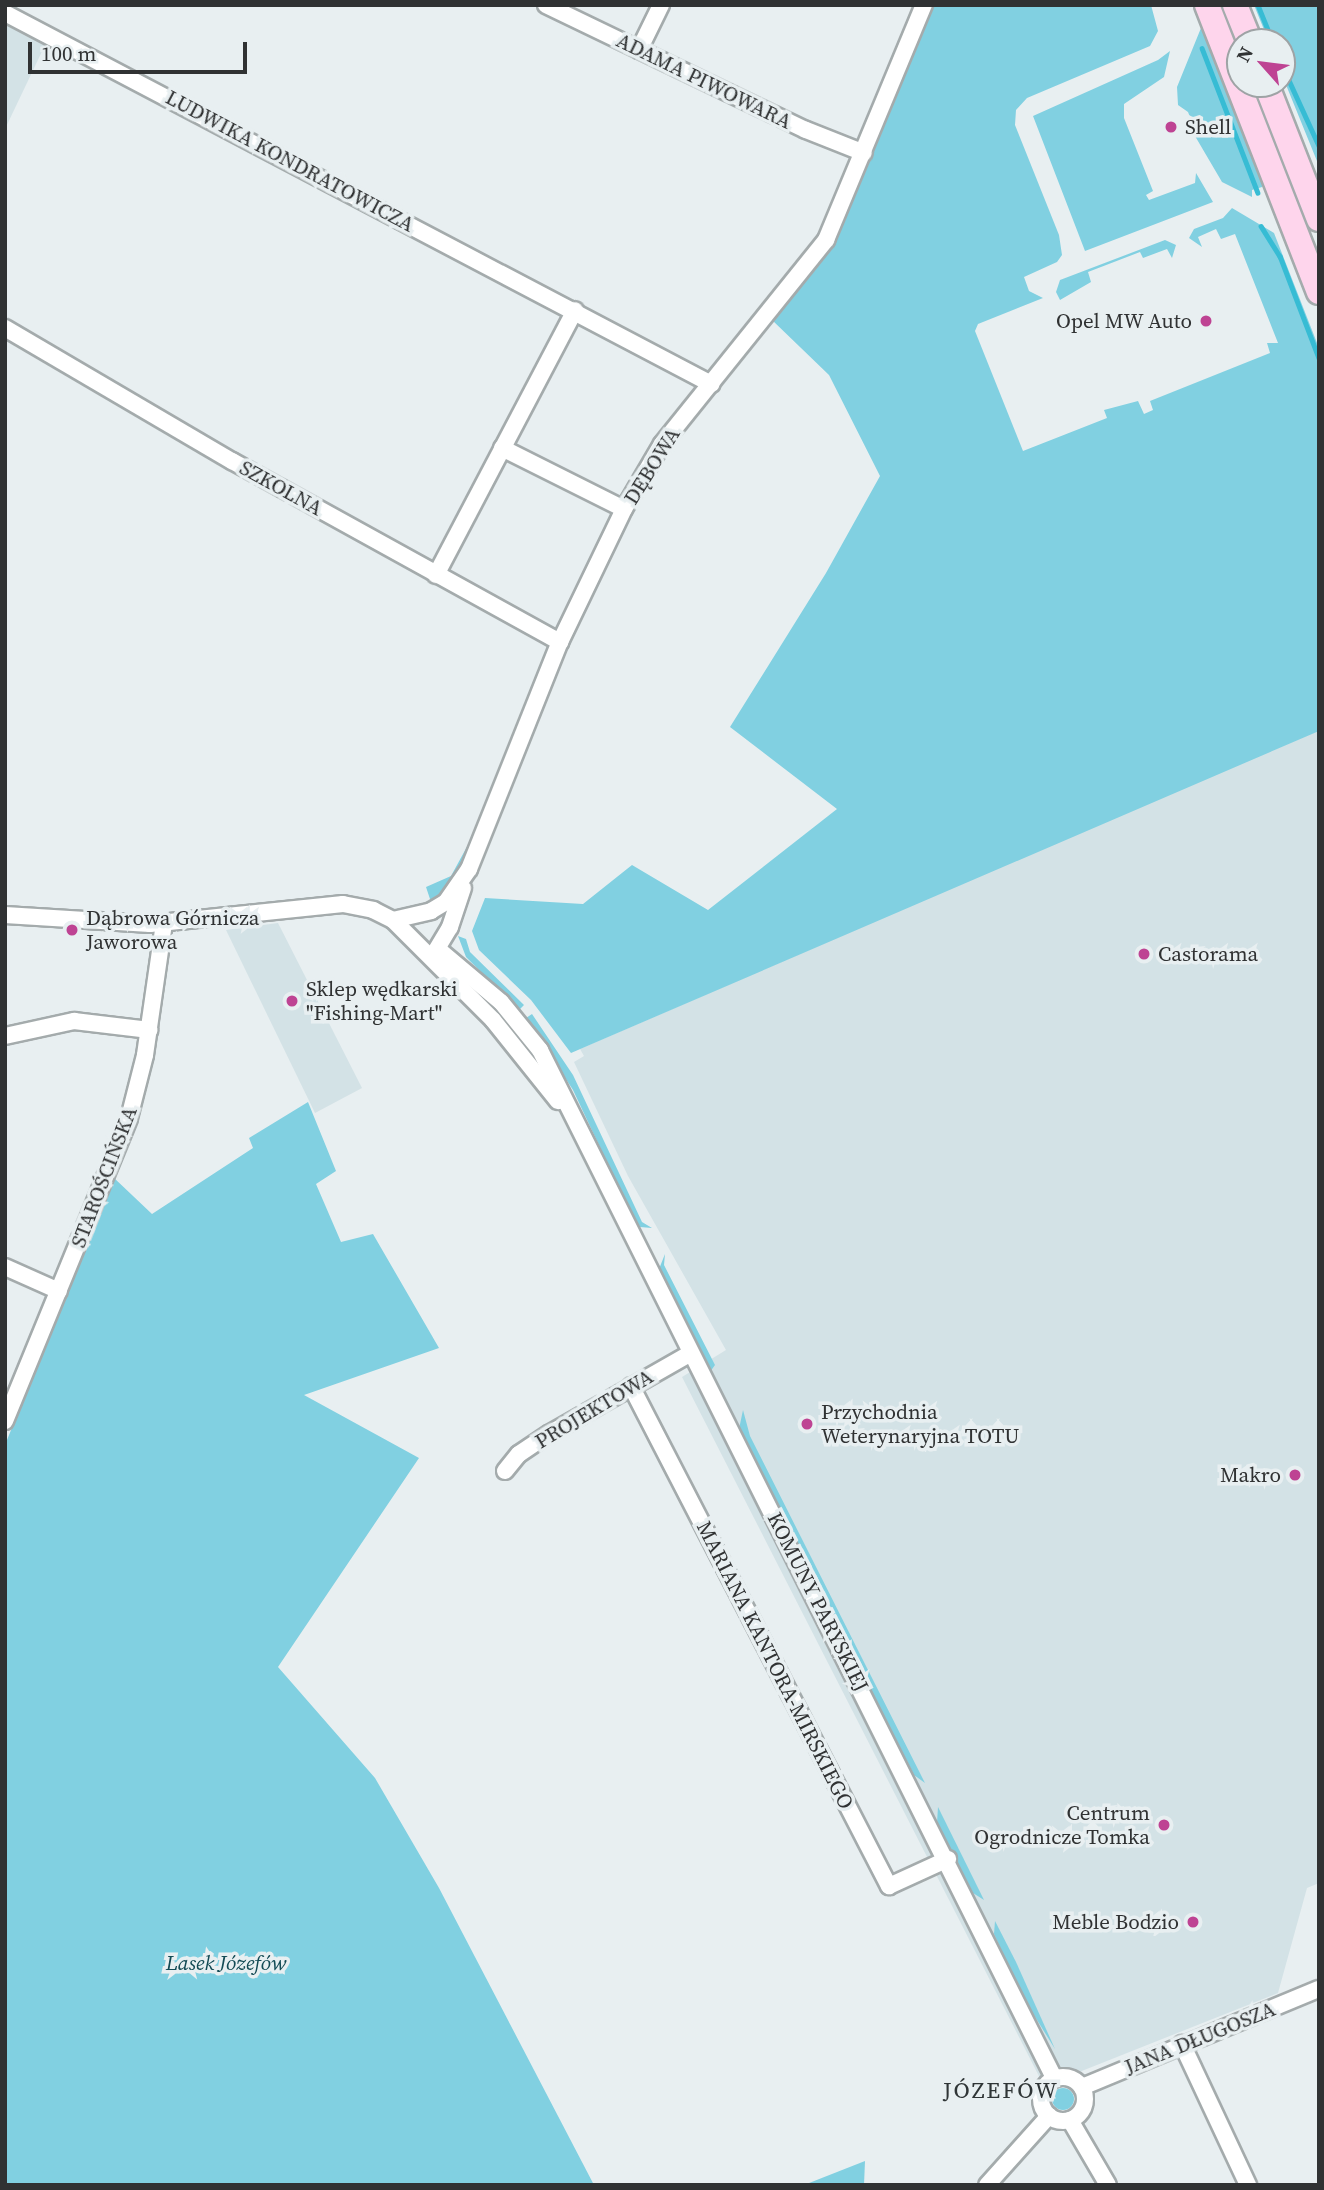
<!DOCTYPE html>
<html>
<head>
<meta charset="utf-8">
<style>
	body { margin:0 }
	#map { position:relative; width:1324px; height:2190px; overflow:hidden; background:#e8eff1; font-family:"Source Serif 4",serif }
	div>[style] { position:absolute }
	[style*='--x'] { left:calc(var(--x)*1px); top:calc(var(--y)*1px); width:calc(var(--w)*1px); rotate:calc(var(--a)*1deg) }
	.built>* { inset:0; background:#d3e2e6 }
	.green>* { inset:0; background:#81d0e1 }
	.round { border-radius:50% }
	.stream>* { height:4.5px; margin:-2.25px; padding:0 2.25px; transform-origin:2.25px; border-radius:2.25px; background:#37bcd4 }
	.roads { filter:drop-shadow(2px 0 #a4abac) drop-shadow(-2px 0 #a4abac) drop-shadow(0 2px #a4abac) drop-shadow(0 -2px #a4abac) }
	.minor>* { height:16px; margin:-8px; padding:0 8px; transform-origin:8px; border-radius:8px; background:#fff }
	.minor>.ring { margin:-8px; padding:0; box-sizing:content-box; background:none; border:16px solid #fff; border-radius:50% }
	.primary>* { height:24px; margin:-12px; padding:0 12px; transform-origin:12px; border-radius:12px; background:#fed5ec }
	.dots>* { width:19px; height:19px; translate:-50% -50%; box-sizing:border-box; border:4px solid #e8eff1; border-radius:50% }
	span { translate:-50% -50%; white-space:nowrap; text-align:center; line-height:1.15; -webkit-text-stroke:7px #e8eff1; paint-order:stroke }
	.street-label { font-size:21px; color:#303233 }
	.poi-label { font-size:21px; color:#303233 }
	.left { translate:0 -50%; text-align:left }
	.right { translate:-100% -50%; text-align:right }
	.park-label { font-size:21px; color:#124a54; font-style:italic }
	.neighbourhood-label { font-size:23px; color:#2f3536; letter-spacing:2px }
	.frame { position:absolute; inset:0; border:7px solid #303233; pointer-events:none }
	.north { position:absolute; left:1226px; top:28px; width:70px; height:70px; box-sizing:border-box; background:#e8eff1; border:2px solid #9ea3a5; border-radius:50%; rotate:298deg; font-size:19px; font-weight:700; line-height:28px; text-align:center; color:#303233 }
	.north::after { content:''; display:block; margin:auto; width:24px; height:32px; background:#be4393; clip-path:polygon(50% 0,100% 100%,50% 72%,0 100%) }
	.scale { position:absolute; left:28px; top:42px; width:219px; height:32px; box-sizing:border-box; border:4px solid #303233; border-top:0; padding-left:9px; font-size:21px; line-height:24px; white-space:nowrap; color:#303233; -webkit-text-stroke:5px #e8eff1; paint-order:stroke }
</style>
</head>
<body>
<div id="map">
	<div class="built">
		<div style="clip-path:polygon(5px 20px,46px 43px,5px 129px)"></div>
		<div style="clip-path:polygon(1319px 729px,1319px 1883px,1307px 1888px,1278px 1993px,1044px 2086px,682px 1377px,726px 1350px,628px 1176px,574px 1062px,584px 1056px,580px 1049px)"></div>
		<div style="clip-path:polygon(278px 923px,362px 1088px,315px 1113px,226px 930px)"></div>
	</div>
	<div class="green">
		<div style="clip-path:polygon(932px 5px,1151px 5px,1158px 31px,1150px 46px,1027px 98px,1016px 110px,1015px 125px,1059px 235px,1062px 255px,1057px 262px,1024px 277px,1029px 291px,1043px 298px,978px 324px,975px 331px,1023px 451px,1107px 418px,1104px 410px,1138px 401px,1144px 414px,1153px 410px,1150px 401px,1270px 353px,1267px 343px,1278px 343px,1235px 234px,1221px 239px,1216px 229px,1198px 237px,1202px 247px,1189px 238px,1194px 229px,1223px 218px,1232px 208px,1274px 233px,1319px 348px,1319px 731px,571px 1053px,531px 1000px,479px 950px,472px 931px,485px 898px,583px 904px,632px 865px,708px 910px,837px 809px,730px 727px,826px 573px,880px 476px,829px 375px,772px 320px,837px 233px)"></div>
		<div style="clip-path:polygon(1254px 5px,1319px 5px,1319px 166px,1282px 75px,1282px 42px,1269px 42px)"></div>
		<div style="clip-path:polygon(1201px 28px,1262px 179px,1262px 187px,1252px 190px,1252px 197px,1222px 182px,1185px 119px,1190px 117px,1188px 112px,1178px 105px,1177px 87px)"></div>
		<div style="clip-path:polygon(1170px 51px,1164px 77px,1124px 104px,1124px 118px,1153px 191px,1146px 195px,1149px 200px,1195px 183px,1196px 173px,1213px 202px,1085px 251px,1033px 116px,1158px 60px)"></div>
		<div style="clip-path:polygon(1165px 240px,1176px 245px,1172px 258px,1167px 249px,1143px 258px,1140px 252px,1088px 272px,1091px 282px,1060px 300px,1056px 292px,1060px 280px)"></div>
		<div style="clip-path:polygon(469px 843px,451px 889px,432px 905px,426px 887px,451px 876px)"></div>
		<div style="clip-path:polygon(458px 936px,466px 939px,470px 952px,524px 1005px,519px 1010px,466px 957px)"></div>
		<div style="clip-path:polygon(532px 1014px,573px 1075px,642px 1222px,652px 1228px,640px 1227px,628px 1207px,573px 1090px,526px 1018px)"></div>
		<div style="clip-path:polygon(308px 1102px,336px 1171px,316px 1184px,341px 1242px,373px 1234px,439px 1348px,304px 1395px,419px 1458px,278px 1667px,375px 1778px,439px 1888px,594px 2185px,5px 2185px,5px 1445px,113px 1177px,152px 1214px,253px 1148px,249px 1138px)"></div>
		<div style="clip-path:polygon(665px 1254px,664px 1265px,715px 1365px,710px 1372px,659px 1269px)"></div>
		<div style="clip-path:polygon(743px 1410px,750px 1436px,925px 1783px,914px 1775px,739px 1429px)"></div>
		<div style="clip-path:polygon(938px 1807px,984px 1900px,973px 1893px,937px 1823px)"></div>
		<div style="clip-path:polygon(995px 1921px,1016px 1962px,1055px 2049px,1024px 1999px,994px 1934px)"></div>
		<div class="round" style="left:1052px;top:2088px;width:22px;height:22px"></div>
		<div style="clip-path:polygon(865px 2161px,864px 2185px,804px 2185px)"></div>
	</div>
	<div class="stream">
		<div style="--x:1258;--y:5;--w:40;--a:68"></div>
		<div style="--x:1202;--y:48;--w:155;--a:68.9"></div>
		<div style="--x:1282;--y:65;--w:89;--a:65.4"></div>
		<div style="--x:1261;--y:226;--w:36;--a:58"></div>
		<div style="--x:1280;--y:256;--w:109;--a:69.1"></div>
	</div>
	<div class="roads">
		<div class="minor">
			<div style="--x:546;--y:5;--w:288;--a:25.7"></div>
			<div style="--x:806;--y:130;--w:62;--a:21.6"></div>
			<div style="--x:5;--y:13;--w:798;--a:27.72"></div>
			<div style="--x:639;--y:50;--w:50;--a:-63.9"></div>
			<div style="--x:5;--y:328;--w:263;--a:30.4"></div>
			<div style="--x:232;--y:461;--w:375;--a:28.9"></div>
			<div style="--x:502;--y:448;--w:136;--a:26.6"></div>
			<div style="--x:436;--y:575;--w:299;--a:-62.3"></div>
			<div style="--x:5;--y:915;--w:145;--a:3.6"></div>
			<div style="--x:150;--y:924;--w:194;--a:-5.9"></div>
			<div style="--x:343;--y:904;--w:31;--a:11"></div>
			<div style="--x:373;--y:910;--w:22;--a:27"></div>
			<div style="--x:393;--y:920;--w:141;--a:45"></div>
			<div style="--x:493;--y:1020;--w:104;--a:51.3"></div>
			<div style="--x:393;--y:920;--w:39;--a:-13"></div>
			<div style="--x:431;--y:911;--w:17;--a:-31"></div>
			<div style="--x:446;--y:902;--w:40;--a:-55.1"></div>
			<div style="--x:469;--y:869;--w:245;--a:-68.2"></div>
			<div style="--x:560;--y:642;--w:148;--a:-64.3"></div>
			<div style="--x:624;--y:509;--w:75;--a:-59.7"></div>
			<div style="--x:662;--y:444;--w:262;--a:-51.2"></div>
			<div style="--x:826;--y:240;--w:255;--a:-67.4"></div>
			<div style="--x:438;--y:949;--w:82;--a:40.1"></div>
			<div style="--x:501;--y:1002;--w:62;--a:50.9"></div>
			<div style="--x:540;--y:1050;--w:1149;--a:63.43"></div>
			<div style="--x:432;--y:957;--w:35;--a:-59"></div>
			<div style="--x:450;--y:927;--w:41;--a:-71.6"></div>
			<div style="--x:5;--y:1036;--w:71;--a:-12.3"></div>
			<div style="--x:74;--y:1021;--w:76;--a:6.8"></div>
			<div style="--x:5;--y:1267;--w:59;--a:24"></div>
			<div style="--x:631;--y:1386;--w:563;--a:62.71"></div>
			<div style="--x:889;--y:1886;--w:65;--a:-24.6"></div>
			<div style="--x:5;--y:1421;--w:327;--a:-67.7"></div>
			<div style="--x:129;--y:1118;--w:65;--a:-75.7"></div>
			<div style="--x:145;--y:1055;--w:133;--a:-81.8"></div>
			<div style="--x:505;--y:1471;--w:22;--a:-51"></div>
			<div style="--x:519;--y:1454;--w:36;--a:-34"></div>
			<div style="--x:549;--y:1434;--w:161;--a:-29.7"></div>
			<div style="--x:1182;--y:2044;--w:156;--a:64.9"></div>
			<div class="ring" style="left:1041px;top:2077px;width:28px;height:28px"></div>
			<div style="--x:1082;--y:2087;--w:256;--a:-22.5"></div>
			<div style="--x:1070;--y:2120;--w:75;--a:59.7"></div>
			<div style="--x:987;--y:2185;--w:93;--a:-48.1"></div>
		</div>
		<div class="primary">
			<div style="--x:1207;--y:5;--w:308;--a:68.7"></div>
			<div style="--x:1235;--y:5;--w:40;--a:68"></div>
			<div style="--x:1266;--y:84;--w:145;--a:68.6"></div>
		</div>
	</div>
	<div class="dots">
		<div style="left:1171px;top:127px;background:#be4393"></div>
		<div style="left:1206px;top:321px;background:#be4393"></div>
		<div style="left:72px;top:930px;background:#be4393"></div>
		<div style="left:1144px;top:954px;background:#be4393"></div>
		<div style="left:292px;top:1001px;background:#be4393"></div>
		<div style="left:807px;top:1424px;background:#be4393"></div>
		<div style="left:1295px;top:1475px;background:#be4393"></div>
		<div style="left:1164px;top:1825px;background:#be4393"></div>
		<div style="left:1193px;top:1922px;background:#be4393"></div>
	</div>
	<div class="street-label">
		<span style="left:704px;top:81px;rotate:26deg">ADAMA PIWOWARA</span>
		<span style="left:290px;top:161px;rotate:28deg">LUDWIKA KONDRATOWICZA</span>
		<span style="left:652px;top:466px;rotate:-58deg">DĘBOWA</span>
		<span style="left:281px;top:488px;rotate:29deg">SZKOLNA</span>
		<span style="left:104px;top:1177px;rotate:-69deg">STAROŚCIŃSKA</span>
		<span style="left:594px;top:1409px;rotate:-31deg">PROJEKTOWA</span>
		<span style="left:818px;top:1602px;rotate:63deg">KOMUNY PARYSKIEJ</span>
		<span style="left:775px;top:1665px;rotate:63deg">MARIANA KANTORA-MIRSKIEGO</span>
		<span style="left:1200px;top:2038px;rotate:-22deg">JANA DŁUGOSZA</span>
	</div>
	<div class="poi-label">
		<span class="left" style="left:1185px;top:127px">Shell</span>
		<span class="right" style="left:1192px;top:321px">Opel MW Auto</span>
		<span class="left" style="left:86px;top:930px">Dąbrowa Górnicza<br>Jaworowa</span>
		<span class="left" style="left:1158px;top:954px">Castorama</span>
		<span class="left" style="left:306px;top:1001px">Sklep wędkarski<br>"Fishing-Mart"</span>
		<span class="left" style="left:821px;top:1424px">Przychodnia<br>Weterynaryjna TOTU</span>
		<span class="right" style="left:1281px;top:1475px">Makro</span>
		<span class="right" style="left:1150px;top:1825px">Centrum<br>Ogrodnicze Tomka</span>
		<span class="right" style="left:1179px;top:1922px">Meble Bodzio</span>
	</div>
	<div class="park-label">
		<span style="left:226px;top:1963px">Lasek Józefów</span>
	</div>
	<div class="neighbourhood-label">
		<span style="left:1001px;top:2090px">JÓZEFÓW</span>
	</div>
	<div class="frame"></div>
	<div class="north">N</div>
	<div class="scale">100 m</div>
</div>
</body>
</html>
